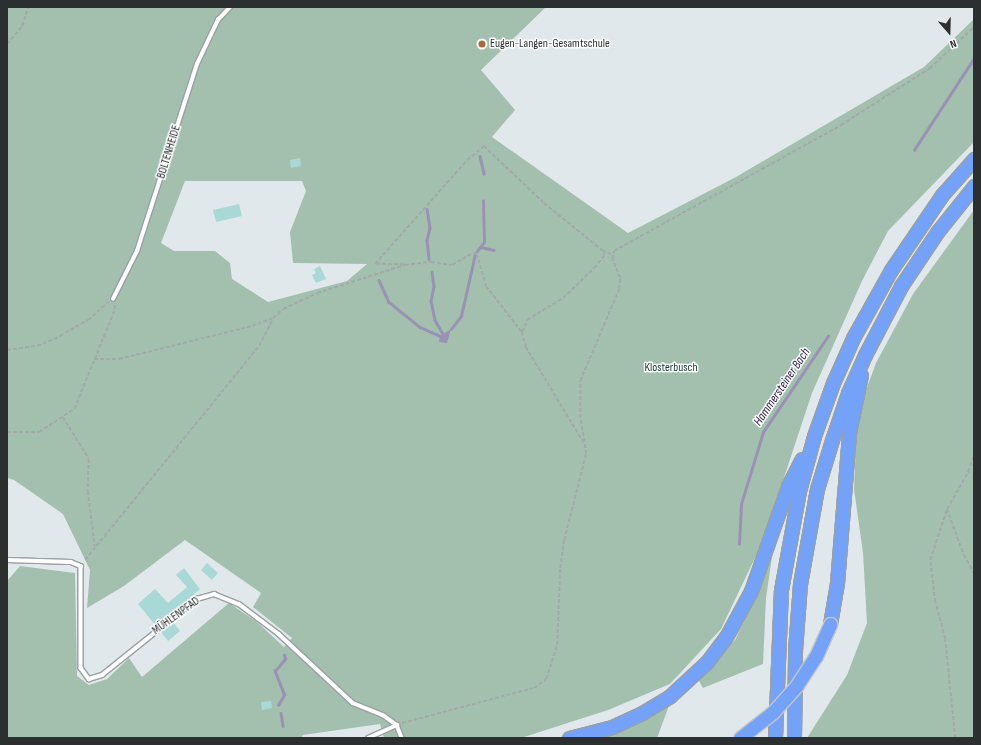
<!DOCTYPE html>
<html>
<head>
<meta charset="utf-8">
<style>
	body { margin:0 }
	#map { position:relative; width:981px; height:745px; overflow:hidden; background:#e1e8eb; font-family:"Sofia Sans Condensed",sans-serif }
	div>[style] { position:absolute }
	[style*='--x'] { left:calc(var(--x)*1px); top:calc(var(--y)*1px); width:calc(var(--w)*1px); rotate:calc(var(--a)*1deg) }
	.green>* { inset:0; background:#a3c0af }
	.water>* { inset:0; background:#9a92b5 }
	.stream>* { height:2.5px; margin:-1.25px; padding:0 1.25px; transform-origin:1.25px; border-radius:1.25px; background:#9a92b5 }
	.building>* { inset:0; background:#a8d9d7 }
	.path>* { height:1.5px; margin-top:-0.75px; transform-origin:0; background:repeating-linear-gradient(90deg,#a3a9ab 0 4px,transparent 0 6px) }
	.roads { filter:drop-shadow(1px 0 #9aa0a3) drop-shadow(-1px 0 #9aa0a3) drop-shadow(0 1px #9aa0a3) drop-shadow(0 -1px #9aa0a3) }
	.lane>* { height:3.5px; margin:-1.75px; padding:0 1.75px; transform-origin:1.75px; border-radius:1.75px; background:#fff }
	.highway>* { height:13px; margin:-6.5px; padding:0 6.5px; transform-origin:6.5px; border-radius:6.5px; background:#73a2f8 }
	.bridges { filter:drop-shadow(1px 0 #c4c5c5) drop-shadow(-1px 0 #c4c5c5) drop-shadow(0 1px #c4c5c5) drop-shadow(0 -1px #c4c5c5) }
	.highway-bridge>* { height:13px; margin:-6.5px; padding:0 6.5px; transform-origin:6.5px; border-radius:6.5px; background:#73a2f8 }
	.dots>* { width:11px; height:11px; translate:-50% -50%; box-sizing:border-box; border:2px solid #fff; border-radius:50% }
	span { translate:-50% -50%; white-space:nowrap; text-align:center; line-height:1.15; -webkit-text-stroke:3px #fff; paint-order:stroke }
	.poi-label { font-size:12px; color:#2c2f30 }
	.left { translate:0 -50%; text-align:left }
	.street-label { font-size:12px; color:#2c2f30 }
	.park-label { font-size:12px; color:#0f3f29 }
	.water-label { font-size:13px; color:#30214f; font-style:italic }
	.frame { position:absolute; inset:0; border:8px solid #2c2f30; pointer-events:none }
	.north { position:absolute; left:929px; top:12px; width:40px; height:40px; -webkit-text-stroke:3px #fff; paint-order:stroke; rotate:160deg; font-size:11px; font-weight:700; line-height:16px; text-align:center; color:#2c2f30 }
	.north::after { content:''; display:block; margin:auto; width:14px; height:18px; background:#2c2f30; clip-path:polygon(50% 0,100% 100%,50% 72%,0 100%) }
</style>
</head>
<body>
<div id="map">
	<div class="green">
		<div style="clip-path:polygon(evenodd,7px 7px,546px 7px,481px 70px,515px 110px,492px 137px,628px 233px,736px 177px,924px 67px,974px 19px,974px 142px,888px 231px,862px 281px,812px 393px,763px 541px,721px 629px,670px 684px,608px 710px,521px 738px,384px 738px,380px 724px,303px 735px,301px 738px,7px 738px,7px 581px,20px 566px,75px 573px,77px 676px,89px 685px,107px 679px,129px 658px,142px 677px,229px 603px,257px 622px,284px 647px,292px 638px,253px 607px,261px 593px,185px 540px,124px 586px,87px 608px,90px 570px,63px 514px,14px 480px,7px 478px,7px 7px,185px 181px,302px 181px,306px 191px,290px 232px,293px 263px,367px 264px,347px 281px,268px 302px,232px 279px,230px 263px,215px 251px,174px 251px,161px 243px,185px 181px)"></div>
		<div style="clip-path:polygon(974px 210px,974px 738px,807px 738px,847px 675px,867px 623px,863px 553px,854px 489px,857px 417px,865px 393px,876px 363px,913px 294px)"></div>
		<div style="clip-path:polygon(773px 550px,766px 598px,763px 664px,703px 688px,697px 677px,735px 640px,755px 598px)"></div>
		<div style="clip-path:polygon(670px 703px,657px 738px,586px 738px)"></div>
	</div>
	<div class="water">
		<div style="clip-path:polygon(451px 329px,447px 343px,439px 342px,440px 336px)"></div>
	</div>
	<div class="stream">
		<div style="--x:914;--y:150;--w:110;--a:-56.9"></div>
		<div style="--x:480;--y:156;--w:18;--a:77"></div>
		<div style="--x:427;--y:209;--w:19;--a:81"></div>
		<div style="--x:430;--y:228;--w:12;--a:104"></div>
		<div style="--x:427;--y:240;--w:19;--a:84"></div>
		<div style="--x:481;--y:247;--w:13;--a:13"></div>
		<div style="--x:477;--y:251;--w:11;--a:-52"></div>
		<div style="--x:484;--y:242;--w:41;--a:-91.4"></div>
		<div style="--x:432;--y:272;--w:14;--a:82"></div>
		<div style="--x:434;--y:286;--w:15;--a:101"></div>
		<div style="--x:431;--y:301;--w:19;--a:78"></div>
		<div style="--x:435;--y:320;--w:16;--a:60"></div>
		<div style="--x:379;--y:280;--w:24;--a:66"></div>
		<div style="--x:389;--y:302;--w:40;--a:39"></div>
		<div style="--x:420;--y:327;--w:22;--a:24"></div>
		<div style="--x:451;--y:329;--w:16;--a:-52"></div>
		<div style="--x:461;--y:316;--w:64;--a:-77.3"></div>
		<div style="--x:739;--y:544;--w:40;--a:-87.1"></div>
		<div style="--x:741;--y:504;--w:75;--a:-73"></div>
		<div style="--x:763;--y:432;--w:116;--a:-55.9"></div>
		<div style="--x:278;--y:705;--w:12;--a:-59"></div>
		<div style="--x:284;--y:695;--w:26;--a:-111"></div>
		<div style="--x:275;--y:671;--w:16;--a:-50"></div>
		<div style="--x:285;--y:659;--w:4;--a:-104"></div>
		<div style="--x:281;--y:713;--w:13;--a:81"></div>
	</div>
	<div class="building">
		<div style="clip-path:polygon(300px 158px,301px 166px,291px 168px,290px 160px)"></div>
		<div style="clip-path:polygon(239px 204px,242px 216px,216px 222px,213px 210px)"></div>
		<div style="clip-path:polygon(320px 266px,326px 279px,316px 283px,312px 275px,316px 273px,314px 269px)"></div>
		<div style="clip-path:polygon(207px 563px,218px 573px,212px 580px,201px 570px)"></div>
		<div style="clip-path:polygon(184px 568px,200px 589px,157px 627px,138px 604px,155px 589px,168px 603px,187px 587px,176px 575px)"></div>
		<div style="clip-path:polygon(173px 622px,180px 631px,168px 641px,161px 632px)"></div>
		<div style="clip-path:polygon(271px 701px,272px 708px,262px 710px,261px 702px)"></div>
	</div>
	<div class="path">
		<div style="--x:7;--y:44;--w:23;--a:-50"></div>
		<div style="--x:22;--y:26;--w:20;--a:-72"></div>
		<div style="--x:404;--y:265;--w:29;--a:-178"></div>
		<div style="--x:375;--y:264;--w:139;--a:-48.5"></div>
		<div style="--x:467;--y:160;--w:22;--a:-39"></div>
		<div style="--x:484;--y:146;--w:83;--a:43.5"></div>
		<div style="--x:544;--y:203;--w:75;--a:39"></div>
		<div style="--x:602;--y:250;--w:12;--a:24"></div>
		<div style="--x:522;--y:332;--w:16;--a:75"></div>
		<div style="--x:526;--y:347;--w:112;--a:58.9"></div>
		<div style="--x:7;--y:350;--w:30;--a:-8"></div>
		<div style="--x:37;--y:346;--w:25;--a:-23"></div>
		<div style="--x:60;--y:336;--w:32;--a:-30"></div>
		<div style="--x:88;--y:320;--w:27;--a:-42"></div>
		<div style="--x:94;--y:359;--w:25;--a:0"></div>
		<div style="--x:119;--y:359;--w:137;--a:-13.9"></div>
		<div style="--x:252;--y:326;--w:22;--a:-21"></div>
		<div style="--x:63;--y:417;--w:49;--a:58.2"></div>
		<div style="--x:89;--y:459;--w:32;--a:92"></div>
		<div style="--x:88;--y:491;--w:56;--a:82.9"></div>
		<div style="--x:7;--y:432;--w:32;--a:0"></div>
		<div style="--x:39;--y:432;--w:42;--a:-33.3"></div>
		<div style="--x:74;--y:409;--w:108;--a:-67.7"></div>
		<div style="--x:115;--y:309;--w:4;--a:-104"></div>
		<div style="--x:947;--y:509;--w:43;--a:-60.4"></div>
		<div style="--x:968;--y:472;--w:18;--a:-71"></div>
		<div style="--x:85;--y:560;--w:276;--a:-50.9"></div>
		<div style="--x:259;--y:346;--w:31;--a:-63"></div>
		<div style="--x:273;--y:318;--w:13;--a:-42"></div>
		<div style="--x:283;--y:309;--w:38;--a:-25"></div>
		<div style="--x:317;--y:293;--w:92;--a:-17.7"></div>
		<div style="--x:405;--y:265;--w:26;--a:-7"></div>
		<div style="--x:431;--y:262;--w:21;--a:8"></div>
		<div style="--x:452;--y:265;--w:24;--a:-30"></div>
		<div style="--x:473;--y:253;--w:4;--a:14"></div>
		<div style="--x:477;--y:254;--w:33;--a:74"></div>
		<div style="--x:486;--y:286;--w:58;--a:52"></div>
		<div style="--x:522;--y:332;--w:13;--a:-67"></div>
		<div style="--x:527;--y:320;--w:42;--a:-31.4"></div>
		<div style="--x:563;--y:298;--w:43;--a:-44.1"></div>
		<div style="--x:594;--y:268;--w:17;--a:-50"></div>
		<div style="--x:605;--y:255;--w:6;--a:-121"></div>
		<div style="--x:402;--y:723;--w:137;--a:-14.9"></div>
		<div style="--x:534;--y:688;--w:15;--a:-37"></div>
		<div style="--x:546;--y:679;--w:36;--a:-72"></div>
		<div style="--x:557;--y:645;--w:77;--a:-87.8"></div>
		<div style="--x:560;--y:568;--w:28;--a:-82"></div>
		<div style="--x:564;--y:540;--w:89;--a:-75.7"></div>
		<div style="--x:586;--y:454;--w:36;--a:-99"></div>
		<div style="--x:580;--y:418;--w:37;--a:-90"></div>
		<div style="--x:580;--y:381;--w:100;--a:-67"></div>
		<div style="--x:619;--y:289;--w:11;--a:-85"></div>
		<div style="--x:620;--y:278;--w:21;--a:-113"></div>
		<div style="--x:612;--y:259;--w:8;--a:-76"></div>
		<div style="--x:614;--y:251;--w:260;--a:-29"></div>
		<div style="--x:841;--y:125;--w:106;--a:-32.6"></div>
		<div style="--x:930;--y:68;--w:60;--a:-43"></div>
		<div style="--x:955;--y:738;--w:100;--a:-95.8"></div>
		<div style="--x:945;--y:639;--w:38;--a:-105"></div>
		<div style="--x:935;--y:602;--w:42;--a:-96.8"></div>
		<div style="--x:930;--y:560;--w:54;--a:-71.6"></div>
		<div style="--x:947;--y:509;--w:49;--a:69.7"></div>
		<div style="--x:964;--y:555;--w:21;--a:61"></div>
	</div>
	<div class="roads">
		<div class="lane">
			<div style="--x:113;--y:299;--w:54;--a:-63.4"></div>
			<div style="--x:137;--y:251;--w:196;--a:-72.2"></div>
			<div style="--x:197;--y:64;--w:49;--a:-64.5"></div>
			<div style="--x:218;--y:20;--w:18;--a:-47"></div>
			<div style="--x:7;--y:560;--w:64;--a:1.8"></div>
			<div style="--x:71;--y:562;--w:11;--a:22"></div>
			<div style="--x:81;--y:566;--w:102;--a:90"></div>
			<div style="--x:81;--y:668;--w:14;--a:54"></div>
			<div style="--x:89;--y:679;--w:14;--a:-17"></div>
			<div style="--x:102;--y:675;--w:122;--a:-38.7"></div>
			<div style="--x:197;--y:599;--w:18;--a:-16"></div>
			<div style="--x:214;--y:594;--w:27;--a:22"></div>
			<div style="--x:239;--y:604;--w:50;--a:36.9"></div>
			<div style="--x:279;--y:634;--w:101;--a:43"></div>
			<div style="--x:353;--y:703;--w:32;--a:22"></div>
			<div style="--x:383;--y:715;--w:17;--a:36"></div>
			<div style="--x:397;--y:725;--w:14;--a:69"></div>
			<div style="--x:368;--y:738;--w:32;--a:-24"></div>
		</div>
		<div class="highway">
			<div style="--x:830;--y:624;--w:42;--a:-80.3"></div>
			<div style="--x:837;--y:583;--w:150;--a:-85.4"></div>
			<div style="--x:849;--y:433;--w:59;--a:-78.3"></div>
			<div style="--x:569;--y:738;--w:44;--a:-14.3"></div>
			<div style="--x:612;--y:727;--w:33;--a:-25"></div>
			<div style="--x:642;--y:713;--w:33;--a:-31"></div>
			<div style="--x:670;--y:696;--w:50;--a:-42.6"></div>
			<div style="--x:707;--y:662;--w:31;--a:-53"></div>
			<div style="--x:726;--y:637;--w:52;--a:-61.5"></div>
			<div style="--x:751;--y:591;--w:111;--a:-70.6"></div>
			<div style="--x:788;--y:486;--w:30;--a:-63"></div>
			<div style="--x:775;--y:738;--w:148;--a:-87.7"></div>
			<div style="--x:781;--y:590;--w:101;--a:-79.7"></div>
			<div style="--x:799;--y:491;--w:57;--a:-74.7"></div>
			<div style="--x:814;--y:436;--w:56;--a:-70.3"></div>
			<div style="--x:833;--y:383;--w:49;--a:-66"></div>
			<div style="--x:853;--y:338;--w:78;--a:-60.8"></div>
			<div style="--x:891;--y:270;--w:91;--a:-55.8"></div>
			<div style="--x:942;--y:195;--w:48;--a:-48.4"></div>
			<div style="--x:794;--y:738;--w:88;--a:-89.3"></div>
			<div style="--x:795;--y:650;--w:66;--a:-85.7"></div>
			<div style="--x:800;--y:584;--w:97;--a:-79.9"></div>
			<div style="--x:817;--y:489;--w:51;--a:-73"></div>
			<div style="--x:832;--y:440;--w:50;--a:-71.2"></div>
			<div style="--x:848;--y:393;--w:42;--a:-65.9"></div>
			<div style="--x:865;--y:355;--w:78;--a:-62.4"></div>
			<div style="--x:901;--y:286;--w:66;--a:-56.1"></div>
			<div style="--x:938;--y:231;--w:58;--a:-51.3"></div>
		</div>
	</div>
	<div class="bridges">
		<div class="highway-bridge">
			<div style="--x:740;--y:738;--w:42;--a:-38.2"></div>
			<div style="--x:773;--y:712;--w:36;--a:-48"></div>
			<div style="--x:797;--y:685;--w:35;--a:-57"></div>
			<div style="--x:816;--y:656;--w:35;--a:-66"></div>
		</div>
	</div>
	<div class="dots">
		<div style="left:482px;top:44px;background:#ab6a35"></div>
	</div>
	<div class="poi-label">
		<span class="left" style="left:490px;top:44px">Eugen-Langen-Gesamtschule</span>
	</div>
	<div class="street-label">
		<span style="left:169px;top:152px;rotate:-73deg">BOLTENHEIDE</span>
		<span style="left:176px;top:616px;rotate:-36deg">MÜHLENPFAD</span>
	</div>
	<div class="park-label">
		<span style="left:671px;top:368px">Klosterbusch</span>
	</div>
	<div class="water-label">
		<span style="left:782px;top:387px;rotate:-56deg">Hammersteiner Bach</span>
	</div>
	<div class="frame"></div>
	<div class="north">N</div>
</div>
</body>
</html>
